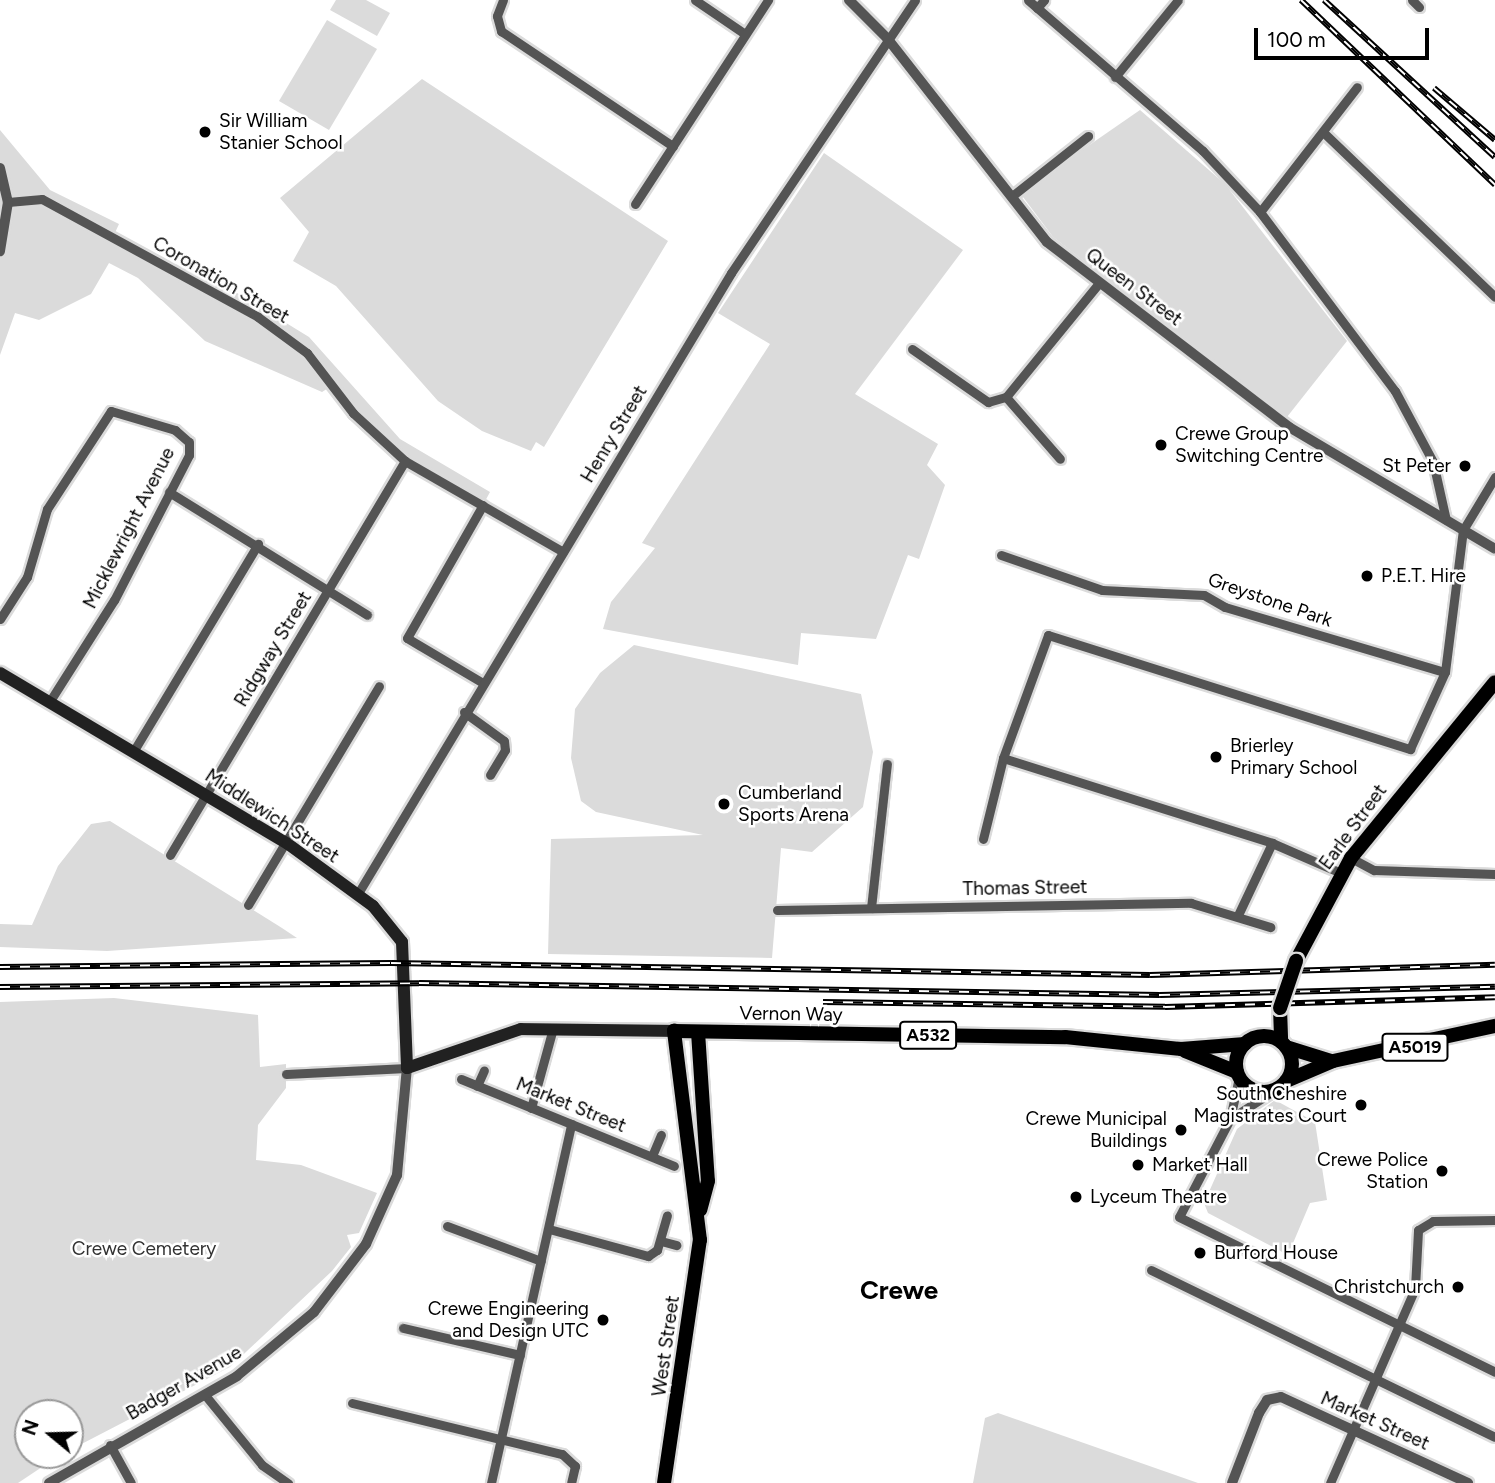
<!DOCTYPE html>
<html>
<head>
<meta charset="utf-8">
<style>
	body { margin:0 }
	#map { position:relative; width:1495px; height:1483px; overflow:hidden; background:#fff; font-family:Figtree,sans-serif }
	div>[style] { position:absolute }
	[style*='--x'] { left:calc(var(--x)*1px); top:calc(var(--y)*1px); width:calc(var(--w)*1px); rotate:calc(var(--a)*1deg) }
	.green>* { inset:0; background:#dbdbdb }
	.roads { filter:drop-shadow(2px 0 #dbdbdb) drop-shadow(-2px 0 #dbdbdb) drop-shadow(0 2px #dbdbdb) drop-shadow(0 -2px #dbdbdb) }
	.minor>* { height:9px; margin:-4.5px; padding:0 4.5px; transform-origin:4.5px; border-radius:4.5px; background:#545454 }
	.tertiary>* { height:10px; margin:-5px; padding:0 5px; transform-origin:5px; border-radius:5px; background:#545454 }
	.secondary>* { height:12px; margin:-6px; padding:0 6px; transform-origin:6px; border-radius:6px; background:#212121 }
	.primary>* { height:14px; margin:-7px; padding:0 7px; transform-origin:7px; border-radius:7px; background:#000 }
	.primary>.ring { margin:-7px; padding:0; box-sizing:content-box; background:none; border:14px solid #000; border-radius:50% }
	.rail>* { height:6px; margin-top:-3px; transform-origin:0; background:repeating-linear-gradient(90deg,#fff 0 10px,#000 0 20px); box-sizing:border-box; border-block:2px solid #000 }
	.bridges { filter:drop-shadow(2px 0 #dbdbdb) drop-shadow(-2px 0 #dbdbdb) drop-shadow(0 2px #dbdbdb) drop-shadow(0 -2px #dbdbdb) }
	.primary-bridge>* { height:14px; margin:-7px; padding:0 7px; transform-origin:7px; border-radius:7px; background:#000 }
	.dots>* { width:19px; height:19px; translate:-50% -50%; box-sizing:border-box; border:4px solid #fff; border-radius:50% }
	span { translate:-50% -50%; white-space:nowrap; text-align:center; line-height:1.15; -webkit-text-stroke:5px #fff; paint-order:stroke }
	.shield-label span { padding:2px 5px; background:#fff; border:2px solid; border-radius:5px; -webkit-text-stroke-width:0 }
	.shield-label { font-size:18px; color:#000; font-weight:700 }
	.poi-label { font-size:19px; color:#000 }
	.left { translate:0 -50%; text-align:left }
	.right { translate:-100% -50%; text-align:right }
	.street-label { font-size:19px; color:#000 }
	.park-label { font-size:19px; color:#323232 }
	.district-label { font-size:26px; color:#000; font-weight:700 }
	.north { position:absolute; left:14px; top:1399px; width:70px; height:70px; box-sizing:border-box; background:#fff; border:2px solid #999; border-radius:50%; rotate:289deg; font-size:19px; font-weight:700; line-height:28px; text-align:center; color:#000 }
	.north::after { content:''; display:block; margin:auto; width:24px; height:32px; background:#000; clip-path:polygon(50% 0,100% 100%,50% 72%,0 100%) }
	.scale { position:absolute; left:1254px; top:28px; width:175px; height:32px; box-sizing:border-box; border:4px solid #000; border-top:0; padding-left:9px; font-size:21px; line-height:24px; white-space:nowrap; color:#000; -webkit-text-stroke:5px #fff; paint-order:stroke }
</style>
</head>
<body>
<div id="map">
	<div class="green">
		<div style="clip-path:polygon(336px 0,366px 0,390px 13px,377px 36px,330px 10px)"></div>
		<div style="clip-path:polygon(327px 20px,377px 49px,329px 130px,279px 101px)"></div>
		<div style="clip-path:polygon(422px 79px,668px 241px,544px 447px,536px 442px,531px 451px,482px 431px,438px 401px,336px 286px,293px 261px,309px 232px,280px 198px)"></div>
		<div style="clip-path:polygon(1140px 110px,1225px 184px,1347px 341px,1287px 417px,1053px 237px,1020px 193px)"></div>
		<div style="clip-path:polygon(0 130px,50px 190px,119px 224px,113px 237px,205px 287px,211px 277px,309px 337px,400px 439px,490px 492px,483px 505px,405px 461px,333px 385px,322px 392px,205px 341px,138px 278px,109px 263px,91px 294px,39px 320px,15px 313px,0 355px)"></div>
		<div style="clip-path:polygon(824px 153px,963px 250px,855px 394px,938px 444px,927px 465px,945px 485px,919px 559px,908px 555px,876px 639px,801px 633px,798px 665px,603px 629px,611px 602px,655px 548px,642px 543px,770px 344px,718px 313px)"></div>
		<div style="clip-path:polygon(634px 645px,861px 694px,873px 752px,863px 807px,812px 852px,781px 848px,772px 958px,548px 954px,551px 839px,703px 835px,596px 812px,581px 801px,571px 758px,575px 709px,600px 673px)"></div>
		<div style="clip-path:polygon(110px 821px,282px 928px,297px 938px,107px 951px,0 947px,0 924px,32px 925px,58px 866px,91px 824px)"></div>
		<div style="clip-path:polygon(114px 998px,258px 1015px,260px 1067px,286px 1064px,286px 1088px,258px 1125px,256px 1160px,301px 1165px,377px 1193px,359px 1233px,347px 1235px,351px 1247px,332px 1271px,230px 1367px,70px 1450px,70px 1413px,28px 1413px,28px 1455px,60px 1455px,18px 1483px,0 1483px,0 1002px)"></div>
		<div style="clip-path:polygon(1275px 1100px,1315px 1122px,1327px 1200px,1310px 1203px,1288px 1255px,1208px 1213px,1204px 1203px,1237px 1129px)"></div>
		<div style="clip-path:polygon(998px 1413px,1198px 1483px,973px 1483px,985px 1418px)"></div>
	</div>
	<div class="roads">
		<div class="minor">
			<div style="--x:503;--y:0;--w:17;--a:111"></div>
			<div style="--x:497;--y:16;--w:16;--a:75"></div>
			<div style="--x:501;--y:31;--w:207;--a:33.8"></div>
			<div style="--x:695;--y:0;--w:60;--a:34.2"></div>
			<div style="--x:1028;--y:0;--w:231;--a:40.8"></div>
			<div style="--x:1203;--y:151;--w:83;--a:46.9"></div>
			<div style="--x:1260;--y:212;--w:224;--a:53"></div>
			<div style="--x:1395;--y:391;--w:81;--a:61.8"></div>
			<div style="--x:1433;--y:462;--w:59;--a:77.4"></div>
			<div style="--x:1412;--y:0;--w:10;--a:45"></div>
			<div style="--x:1037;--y:8;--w:11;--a:-49"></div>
			<div style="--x:1115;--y:77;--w:99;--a:-50.7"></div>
			<div style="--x:1323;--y:132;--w:238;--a:43.8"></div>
			<div style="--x:1012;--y:196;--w:97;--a:-38.3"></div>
			<div style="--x:8;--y:202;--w:34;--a:-5"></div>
			<div style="--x:42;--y:199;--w:246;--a:28.6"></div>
			<div style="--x:258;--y:317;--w:61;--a:36.3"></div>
			<div style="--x:307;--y:353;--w:76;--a:52.5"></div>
			<div style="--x:353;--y:413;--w:71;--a:42.7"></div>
			<div style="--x:405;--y:461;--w:182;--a:29.9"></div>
			<div style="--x:635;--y:204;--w:244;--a:-56.9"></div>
			<div style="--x:1260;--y:212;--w:158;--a:-52.2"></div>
			<div style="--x:912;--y:349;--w:93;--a:34.9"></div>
			<div style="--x:988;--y:402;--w:19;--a:-16"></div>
			<div style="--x:1006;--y:397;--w:82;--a:48.9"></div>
			<div style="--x:1006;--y:397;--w:146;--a:-50.8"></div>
			<div style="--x:169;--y:492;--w:233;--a:31.8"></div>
			<div style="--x:1001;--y:555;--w:107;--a:19.1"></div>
			<div style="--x:1102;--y:590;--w:102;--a:2.8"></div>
			<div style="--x:1204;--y:595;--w:24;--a:30"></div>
			<div style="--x:1225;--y:607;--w:229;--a:16.5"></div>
			<div style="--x:0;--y:619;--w:50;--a:-57.3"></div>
			<div style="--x:27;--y:577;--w:71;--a:-73.6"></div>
			<div style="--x:47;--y:509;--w:117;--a:-56.9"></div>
			<div style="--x:111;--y:411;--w:67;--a:16.5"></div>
			<div style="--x:175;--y:430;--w:18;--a:41"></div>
			<div style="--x:189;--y:442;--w:13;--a:90"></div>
			<div style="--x:189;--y:455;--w:163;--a:117.3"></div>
			<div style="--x:114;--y:600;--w:120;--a:122.4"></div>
			<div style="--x:483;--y:683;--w:88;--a:-149.4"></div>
			<div style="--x:407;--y:638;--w:153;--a:-60.3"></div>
			<div style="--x:464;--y:712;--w:49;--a:35.9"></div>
			<div style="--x:504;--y:741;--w:9;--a:84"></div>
			<div style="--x:505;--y:750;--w:29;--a:121"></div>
			<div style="--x:133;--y:752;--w:243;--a:-59"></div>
			<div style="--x:1003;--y:758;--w:282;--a:17.5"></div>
			<div style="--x:1272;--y:843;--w:75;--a:23.5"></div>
			<div style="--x:983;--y:839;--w:83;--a:-76.1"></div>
			<div style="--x:1003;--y:758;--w:131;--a:-69.9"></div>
			<div style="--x:1048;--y:635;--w:380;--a:17.5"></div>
			<div style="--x:1410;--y:749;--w:85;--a:-65.6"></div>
			<div style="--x:1445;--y:672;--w:143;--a:-82.8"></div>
			<div style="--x:1463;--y:530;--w:62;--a:-58.9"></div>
			<div style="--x:170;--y:855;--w:459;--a:-59.2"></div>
			<div style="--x:1351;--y:858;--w:26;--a:28"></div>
			<div style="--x:1374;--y:870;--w:121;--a:1.9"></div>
			<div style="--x:357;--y:895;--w:726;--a:-58.98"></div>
			<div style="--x:731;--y:273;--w:329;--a:-56"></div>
			<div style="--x:248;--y:905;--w:255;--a:-59.1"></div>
			<div style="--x:871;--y:908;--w:145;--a:-83.7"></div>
			<div style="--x:777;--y:910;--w:414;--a:-1"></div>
			<div style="--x:1191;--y:903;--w:83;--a:16.9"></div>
			<div style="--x:1238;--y:915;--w:80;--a:-64.7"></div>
			<div style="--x:286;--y:1074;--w:121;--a:-2.8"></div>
			<div style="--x:1239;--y:1077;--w:43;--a:102.1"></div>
			<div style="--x:1230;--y:1119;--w:110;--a:117.5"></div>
			<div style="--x:1179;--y:1217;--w:352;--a:26.1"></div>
			<div style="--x:461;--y:1079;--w:230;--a:22.2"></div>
			<div style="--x:477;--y:1086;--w:17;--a:-66"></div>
			<div style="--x:531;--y:1108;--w:83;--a:-74.6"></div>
			<div style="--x:1230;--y:1119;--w:55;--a:-33.1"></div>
			<div style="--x:652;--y:1156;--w:23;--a:-67"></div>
			<div style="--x:447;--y:1226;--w:100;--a:20.4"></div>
			<div style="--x:549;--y:1229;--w:103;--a:15.3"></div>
			<div style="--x:648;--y:1256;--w:11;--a:-34"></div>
			<div style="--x:657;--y:1250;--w:36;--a:-74"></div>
			<div style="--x:661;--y:1241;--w:16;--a:15"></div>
			<div style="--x:1151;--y:1270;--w:382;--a:25.9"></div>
			<div style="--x:403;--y:1328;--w:120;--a:13"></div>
			<div style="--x:205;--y:1395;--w:90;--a:50.8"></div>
			<div style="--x:262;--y:1465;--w:32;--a:35"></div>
			<div style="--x:352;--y:1403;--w:216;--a:13.7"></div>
			<div style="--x:562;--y:1454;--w:18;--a:43"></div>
			<div style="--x:575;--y:1466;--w:17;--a:103"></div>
			<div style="--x:110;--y:1445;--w:43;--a:61.1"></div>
			<div style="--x:491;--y:1483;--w:368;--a:-77.4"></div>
			<div style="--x:1330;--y:1483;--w:213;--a:-66.4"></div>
			<div style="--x:1415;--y:1288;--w:58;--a:-87"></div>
			<div style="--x:1418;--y:1230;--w:17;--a:-31"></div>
			<div style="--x:1433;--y:1221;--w:62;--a:-0.9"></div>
		</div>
		<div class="tertiary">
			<div style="--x:849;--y:0;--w:54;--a:45"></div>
			<div style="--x:887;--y:38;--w:259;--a:51.9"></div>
			<div style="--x:1047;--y:242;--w:305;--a:37.4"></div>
			<div style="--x:1289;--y:427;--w:239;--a:30.6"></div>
			<div style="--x:0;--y:168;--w:35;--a:77"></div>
			<div style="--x:8;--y:202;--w:50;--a:99.3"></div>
			<div style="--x:49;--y:1483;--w:216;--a:-29.6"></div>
			<div style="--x:237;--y:1376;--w:100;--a:-39.7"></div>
			<div style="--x:314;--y:1312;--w:86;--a:-52.6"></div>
			<div style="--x:366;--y:1244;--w:76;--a:-65.8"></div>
			<div style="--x:397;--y:1175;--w:107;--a:-84.7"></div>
			<div style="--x:1232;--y:1483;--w:75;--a:-68.9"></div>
			<div style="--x:1259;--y:1413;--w:15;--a:-58"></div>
			<div style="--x:1267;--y:1400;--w:14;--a:-12"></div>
			<div style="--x:1281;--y:1397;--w:206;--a:24.7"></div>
		</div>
		<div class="secondary">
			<div style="--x:0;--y:673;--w:335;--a:30.7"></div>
			<div style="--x:288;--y:844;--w:105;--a:36.1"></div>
			<div style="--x:373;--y:906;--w:46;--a:51.1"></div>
			<div style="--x:402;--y:942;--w:126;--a:87.7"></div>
			<div style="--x:407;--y:1068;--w:120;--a:-18.9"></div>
			<div style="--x:521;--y:1029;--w:153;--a:0.7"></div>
		</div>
		<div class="primary">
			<div style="--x:1296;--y:961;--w:117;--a:-61.9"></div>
			<div style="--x:1351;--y:858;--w:227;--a:-50.7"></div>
			<div style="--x:1280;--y:1008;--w:34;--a:88"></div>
			<div style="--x:698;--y:1032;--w:149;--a:86.2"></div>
			<div style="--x:708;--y:1181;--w:30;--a:105"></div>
			<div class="ring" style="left:1236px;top:1036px;width:42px;height:42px"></div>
			<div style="--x:1286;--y:1047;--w:47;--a:17.3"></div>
			<div style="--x:1185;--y:1051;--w:56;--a:22"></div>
			<div style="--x:1286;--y:1081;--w:51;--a:-23.1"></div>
			<div style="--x:1333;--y:1061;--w:166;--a:-12.2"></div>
			<div style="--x:664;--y:1483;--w:246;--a:-81.6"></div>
			<div style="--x:700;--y:1240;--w:211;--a:-97.1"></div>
			<div style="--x:674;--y:1031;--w:391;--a:0.9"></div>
			<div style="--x:1065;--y:1037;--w:117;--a:5.9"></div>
			<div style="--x:1181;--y:1049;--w:64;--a:-4.5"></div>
		</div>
	</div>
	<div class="rail">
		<div style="--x:1301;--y:0;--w:268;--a:43.6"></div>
		<div style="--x:1324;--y:0;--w:232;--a:42.6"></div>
		<div style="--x:1434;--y:88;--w:80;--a:40.4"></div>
		<div style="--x:0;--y:967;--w:391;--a:-0.6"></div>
		<div style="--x:391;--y:963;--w:759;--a:0.91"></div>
		<div style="--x:1150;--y:975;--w:345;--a:-1.7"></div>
		<div style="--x:0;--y:987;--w:419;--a:-0.5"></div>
		<div style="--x:419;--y:983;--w:741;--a:0.93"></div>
		<div style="--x:1160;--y:995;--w:335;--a:-1.4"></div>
		<div style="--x:823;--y:1002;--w:342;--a:0.8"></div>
		<div style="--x:1165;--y:1007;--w:330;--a:-1.7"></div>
	</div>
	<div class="bridges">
		<div class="primary-bridge">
			<div style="--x:1280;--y:1008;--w:50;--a:-71.2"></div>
		</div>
	</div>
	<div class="dots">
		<div style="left:205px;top:132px;background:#000"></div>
		<div style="left:1161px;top:445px;background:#000"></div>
		<div style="left:1465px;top:466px;background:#000"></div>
		<div style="left:1367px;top:576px;background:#000"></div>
		<div style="left:1216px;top:757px;background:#000"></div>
		<div style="left:724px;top:804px;background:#000"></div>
		<div style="left:1361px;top:1105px;background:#000"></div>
		<div style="left:1181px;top:1130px;background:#000"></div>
		<div style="left:1138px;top:1165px;background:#000"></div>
		<div style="left:1442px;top:1171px;background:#000"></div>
		<div style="left:1076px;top:1197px;background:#000"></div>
		<div style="left:1200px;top:1253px;background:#000"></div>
		<div style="left:1458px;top:1287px;background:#000"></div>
		<div style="left:603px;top:1320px;background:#000"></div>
	</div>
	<div class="shield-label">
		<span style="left:928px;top:1035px">A532</span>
		<span style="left:1415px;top:1047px">A5019</span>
	</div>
	<div class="poi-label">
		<span class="left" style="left:219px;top:132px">Sir William<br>Stanier School</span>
		<span class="left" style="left:1175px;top:445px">Crewe Group<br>Switching Centre</span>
		<span class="right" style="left:1451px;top:466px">St Peter</span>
		<span class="left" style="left:1381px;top:576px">P.E.T. Hire</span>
		<span class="left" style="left:1230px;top:757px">Brierley<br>Primary School</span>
		<span class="left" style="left:738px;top:804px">Cumberland<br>Sports Arena</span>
		<span class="right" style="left:1347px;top:1105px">South Cheshire<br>Magistrates Court</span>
		<span class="right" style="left:1167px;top:1130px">Crewe Municipal<br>Buildings</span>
		<span class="right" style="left:1428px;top:1171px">Crewe Police<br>Station</span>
		<span class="left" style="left:1152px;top:1165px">Market Hall</span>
		<span class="left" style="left:1090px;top:1197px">Lyceum Theatre</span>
		<span class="left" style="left:1214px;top:1253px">Burford House</span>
		<span class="right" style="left:1444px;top:1287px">Christchurch</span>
		<span class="right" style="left:589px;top:1320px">Crewe Engineering<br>and Design UTC</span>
	</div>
	<div class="street-label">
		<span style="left:221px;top:280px;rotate:30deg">Coronation Street</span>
		<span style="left:1134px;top:287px;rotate:37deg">Queen Street</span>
		<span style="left:614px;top:434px;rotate:-59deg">Henry Street</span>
		<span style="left:129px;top:528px;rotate:-63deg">Micklewright Avenue</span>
		<span style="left:1270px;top:600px;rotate:19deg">Greystone Park</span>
		<span style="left:273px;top:649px;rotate:-59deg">Ridgway Street</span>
		<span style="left:272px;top:816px;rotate:33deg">Middlewich Street</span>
		<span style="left:1353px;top:827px;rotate:-54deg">Earle Street</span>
		<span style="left:1025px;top:888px;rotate:-1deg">Thomas Street</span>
		<span style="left:791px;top:1014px;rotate:1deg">Vernon Way</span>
		<span style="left:571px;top:1105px;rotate:22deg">Market Street</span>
		<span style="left:666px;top:1346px;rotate:-82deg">West Street</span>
		<span style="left:184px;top:1383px;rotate:-30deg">Badger Avenue</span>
		<span style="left:1375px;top:1421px;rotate:24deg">Market Street</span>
	</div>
	<div class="park-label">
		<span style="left:144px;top:1249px">Crewe Cemetery</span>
	</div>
	<div class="district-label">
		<span style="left:899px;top:1291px">Crewe</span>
	</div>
	<div class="north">N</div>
	<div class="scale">100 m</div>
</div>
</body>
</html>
